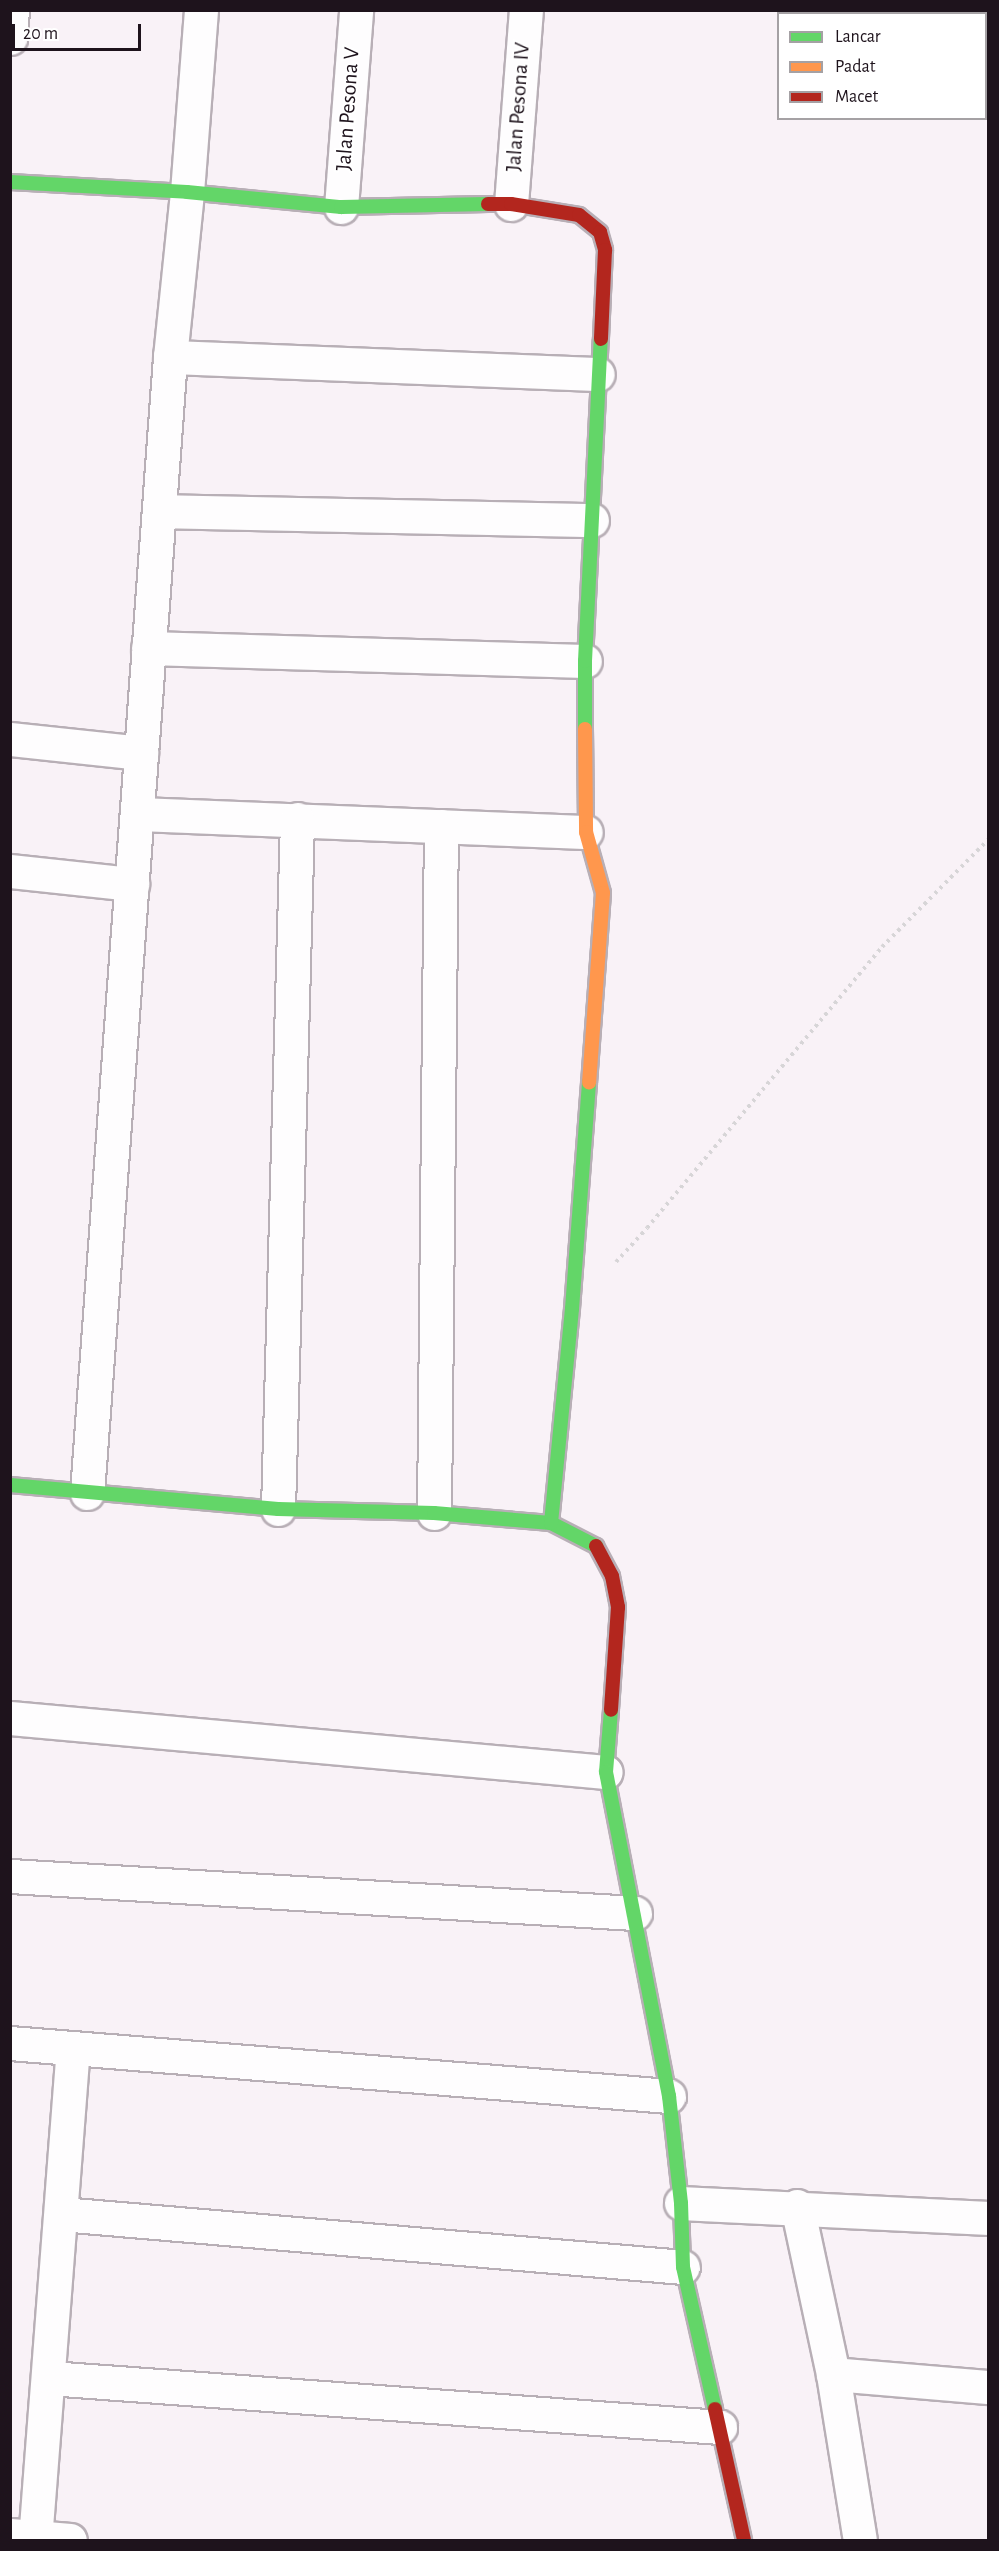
<!DOCTYPE html>
<html>
<head>
<meta charset="utf-8">
<style>
	body { margin:0 }
	#map { position:relative; width:999px; height:2551px; overflow:hidden; background:#f9f2f7; font-family:"Alegreya Sans",sans-serif }
	div>[style] { position:absolute }
	[style*='--x'] { left:calc(var(--x)*1px); top:calc(var(--y)*1px); width:calc(var(--w)*1px); rotate:calc(var(--a)*1deg) }
	.path>* { height:4px; margin-top:-2px; transform-origin:0; background:repeating-linear-gradient(90deg,#d7d5d7 0 3px,transparent 0 7.5px) }
	.roads { filter:drop-shadow(2px 0 #b8afb6) drop-shadow(-2px 0 #b8afb6) drop-shadow(0 2px #b8afb6) drop-shadow(0 -2px #b8afb6) }
	.street>* { height:33px; margin:-16.5px; padding:0 16.5px; transform-origin:16.5px; border-radius:16.5px; background:#fefdfe }
	.fast>* { height:14px; margin:-7px; padding:0 7px; transform-origin:7px; border-radius:7px; background:#63d668 }
	.slow>* { height:14px; margin:-7px; padding:0 7px; transform-origin:7px; border-radius:7px; background:#ff974d }
	.jam>* { height:14px; margin:-7px; padding:0 7px; transform-origin:7px; border-radius:7px; background:#b3261e }
	span { translate:-50% -50%; white-space:nowrap; text-align:center; line-height:1.15; -webkit-text-stroke:4.5px #fff; paint-order:stroke }
	.street-label { font-size:22px; color:#1e131c }
	.frame { position:absolute; inset:0; border:12px solid #1e131c; pointer-events:none }
	.legend { position:absolute; left:777px; top:12px; width:210px; height:108px; box-sizing:border-box; background:#fff; border:2px solid #a5a1a4; margin:0; padding:8px 10px; list-style:none; font-size:18px; color:#1e131c }
	.legend li { display:flex; align-items:center; gap:12px; height:30px }
	.legend b { width:30px; border:2px solid #a5a1a4 }
	.scale { position:absolute; left:12px; top:24px; width:129px; height:27px; box-sizing:border-box; border:3px solid #1e131c; border-top:0; padding-left:8px; font-size:18px; line-height:21px; white-space:nowrap; color:#1e131c; -webkit-text-stroke:4px #fff; paint-order:stroke }
</style>
</head>
<body>
<div id="map">
	<div class="path">
		<div style="--x:616;--y:1262;--w:46;--a:-47.6"></div>
		<div style="--x:647;--y:1228;--w:366;--a:-50.1"></div>
		<div style="--x:882;--y:947;--w:151;--a:-45.3"></div>
	</div>
	<div class="roads">
		<div class="street">
			<div style="--x:10;--y:38;--w:28;--a:-86"></div>
			<div style="--x:511;--y:204;--w:195;--a:-85.6"></div>
			<div style="--x:341;--y:207;--w:198;--a:-85.6"></div>
			<div style="--x:170;--y:357;--w:428;--a:2.3"></div>
			<div style="--x:159;--y:511;--w:433;--a:1.2"></div>
			<div style="--x:148;--y:648;--w:437;--a:1.7"></div>
			<div style="--x:10;--y:739;--w:132;--a:6.1"></div>
			<div style="--x:137;--y:814;--w:449;--a:2.3"></div>
			<div style="--x:10;--y:871;--w:123;--a:6.1"></div>
			<div style="--x:87;--y:1493;--w:1139;--a:-85.82"></div>
			<div style="--x:170;--y:357;--w:166;--a:-84.1"></div>
			<div style="--x:187;--y:192;--w:183;--a:-85.6"></div>
			<div style="--x:278;--y:1509;--w:690;--a:-88.42"></div>
			<div style="--x:434;--y:1513;--w:687;--a:-89.42"></div>
			<div style="--x:10;--y:1718;--w:598;--a:5.18"></div>
			<div style="--x:10;--y:1876;--w:626;--a:3.39"></div>
			<div style="--x:10;--y:2043;--w:661;--a:4.6"></div>
			<div style="--x:681;--y:2203;--w:307;--a:2.8"></div>
			<div style="--x:797;--y:2206;--w:172;--a:77.9"></div>
			<div style="--x:833;--y:2374;--w:168;--a:80.8"></div>
			<div style="--x:61;--y:2214;--w:624;--a:4.87"></div>
			<div style="--x:833;--y:2374;--w:156;--a:4.8"></div>
			<div style="--x:49;--y:2378;--w:673;--a:4.18"></div>
			<div style="--x:10;--y:2535;--w:60;--a:4.8"></div>
			<div style="--x:35;--y:2540;--w:492;--a:-85.6"></div>
		</div>
		<div class="fast">
			<div style="--x:10;--y:182;--w:177;--a:3.2"></div>
			<div style="--x:187;--y:192;--w:155;--a:5.6"></div>
			<div style="--x:341;--y:207;--w:147;--a:-1.2"></div>
			<div style="--x:585;--y:729;--w:68;--a:-90"></div>
			<div style="--x:585;--y:661;--w:322;--a:-87.2"></div>
			<div style="--x:10;--y:1485;--w:269;--a:5.1"></div>
			<div style="--x:278;--y:1509;--w:156;--a:1.5"></div>
			<div style="--x:434;--y:1513;--w:117;--a:4.9"></div>
			<div style="--x:551;--y:1523;--w:51;--a:27.1"></div>
			<div style="--x:551;--y:1523;--w:215;--a:-84.4"></div>
			<div style="--x:572;--y:1309;--w:228;--a:-85.7"></div>
			<div style="--x:611;--y:1710;--w:62;--a:94.6"></div>
			<div style="--x:606;--y:1772;--w:330;--a:79"></div>
			<div style="--x:669;--y:2096;--w:108;--a:83.6"></div>
			<div style="--x:681;--y:2203;--w:64;--a:88.2"></div>
			<div style="--x:683;--y:2267;--w:146;--a:77.3"></div>
		</div>
		<div class="slow">
			<div style="--x:585;--y:729;--w:103;--a:89.4"></div>
			<div style="--x:586;--y:832;--w:63;--a:74.4"></div>
			<div style="--x:603;--y:893;--w:190;--a:94.2"></div>
		</div>
		<div class="jam">
			<div style="--x:488;--y:204;--w:23;--a:0"></div>
			<div style="--x:511;--y:204;--w:69;--a:9.2"></div>
			<div style="--x:579;--y:215;--w:27;--a:39"></div>
			<div style="--x:600;--y:232;--w:19;--a:74"></div>
			<div style="--x:605;--y:250;--w:89;--a:92.6"></div>
			<div style="--x:596;--y:1546;--w:34;--a:62"></div>
			<div style="--x:612;--y:1576;--w:32;--a:79"></div>
			<div style="--x:618;--y:1607;--w:103;--a:93.9"></div>
			<div style="--x:715;--y:2409;--w:134;--a:77.5"></div>
		</div>
	</div>
	<div class="street-label">
		<span style="left:518px;top:107px;rotate:-86deg">Jalan Pesona IV</span>
		<span style="left:348px;top:109px;rotate:-86deg">Jalan Pesona V</span>
	</div>
	<div class="frame"></div>
	<ul class="legend">
	<li><b style="height:8px;background:#63d668"></b>Lancar</li>
	<li><b style="height:8px;background:#ff974d"></b>Padat</li>
	<li><b style="height:8px;background:#b3261e"></b>Macet</li>
	</ul>
	<div class="scale">20 m</div>
</div>
</body>
</html>
